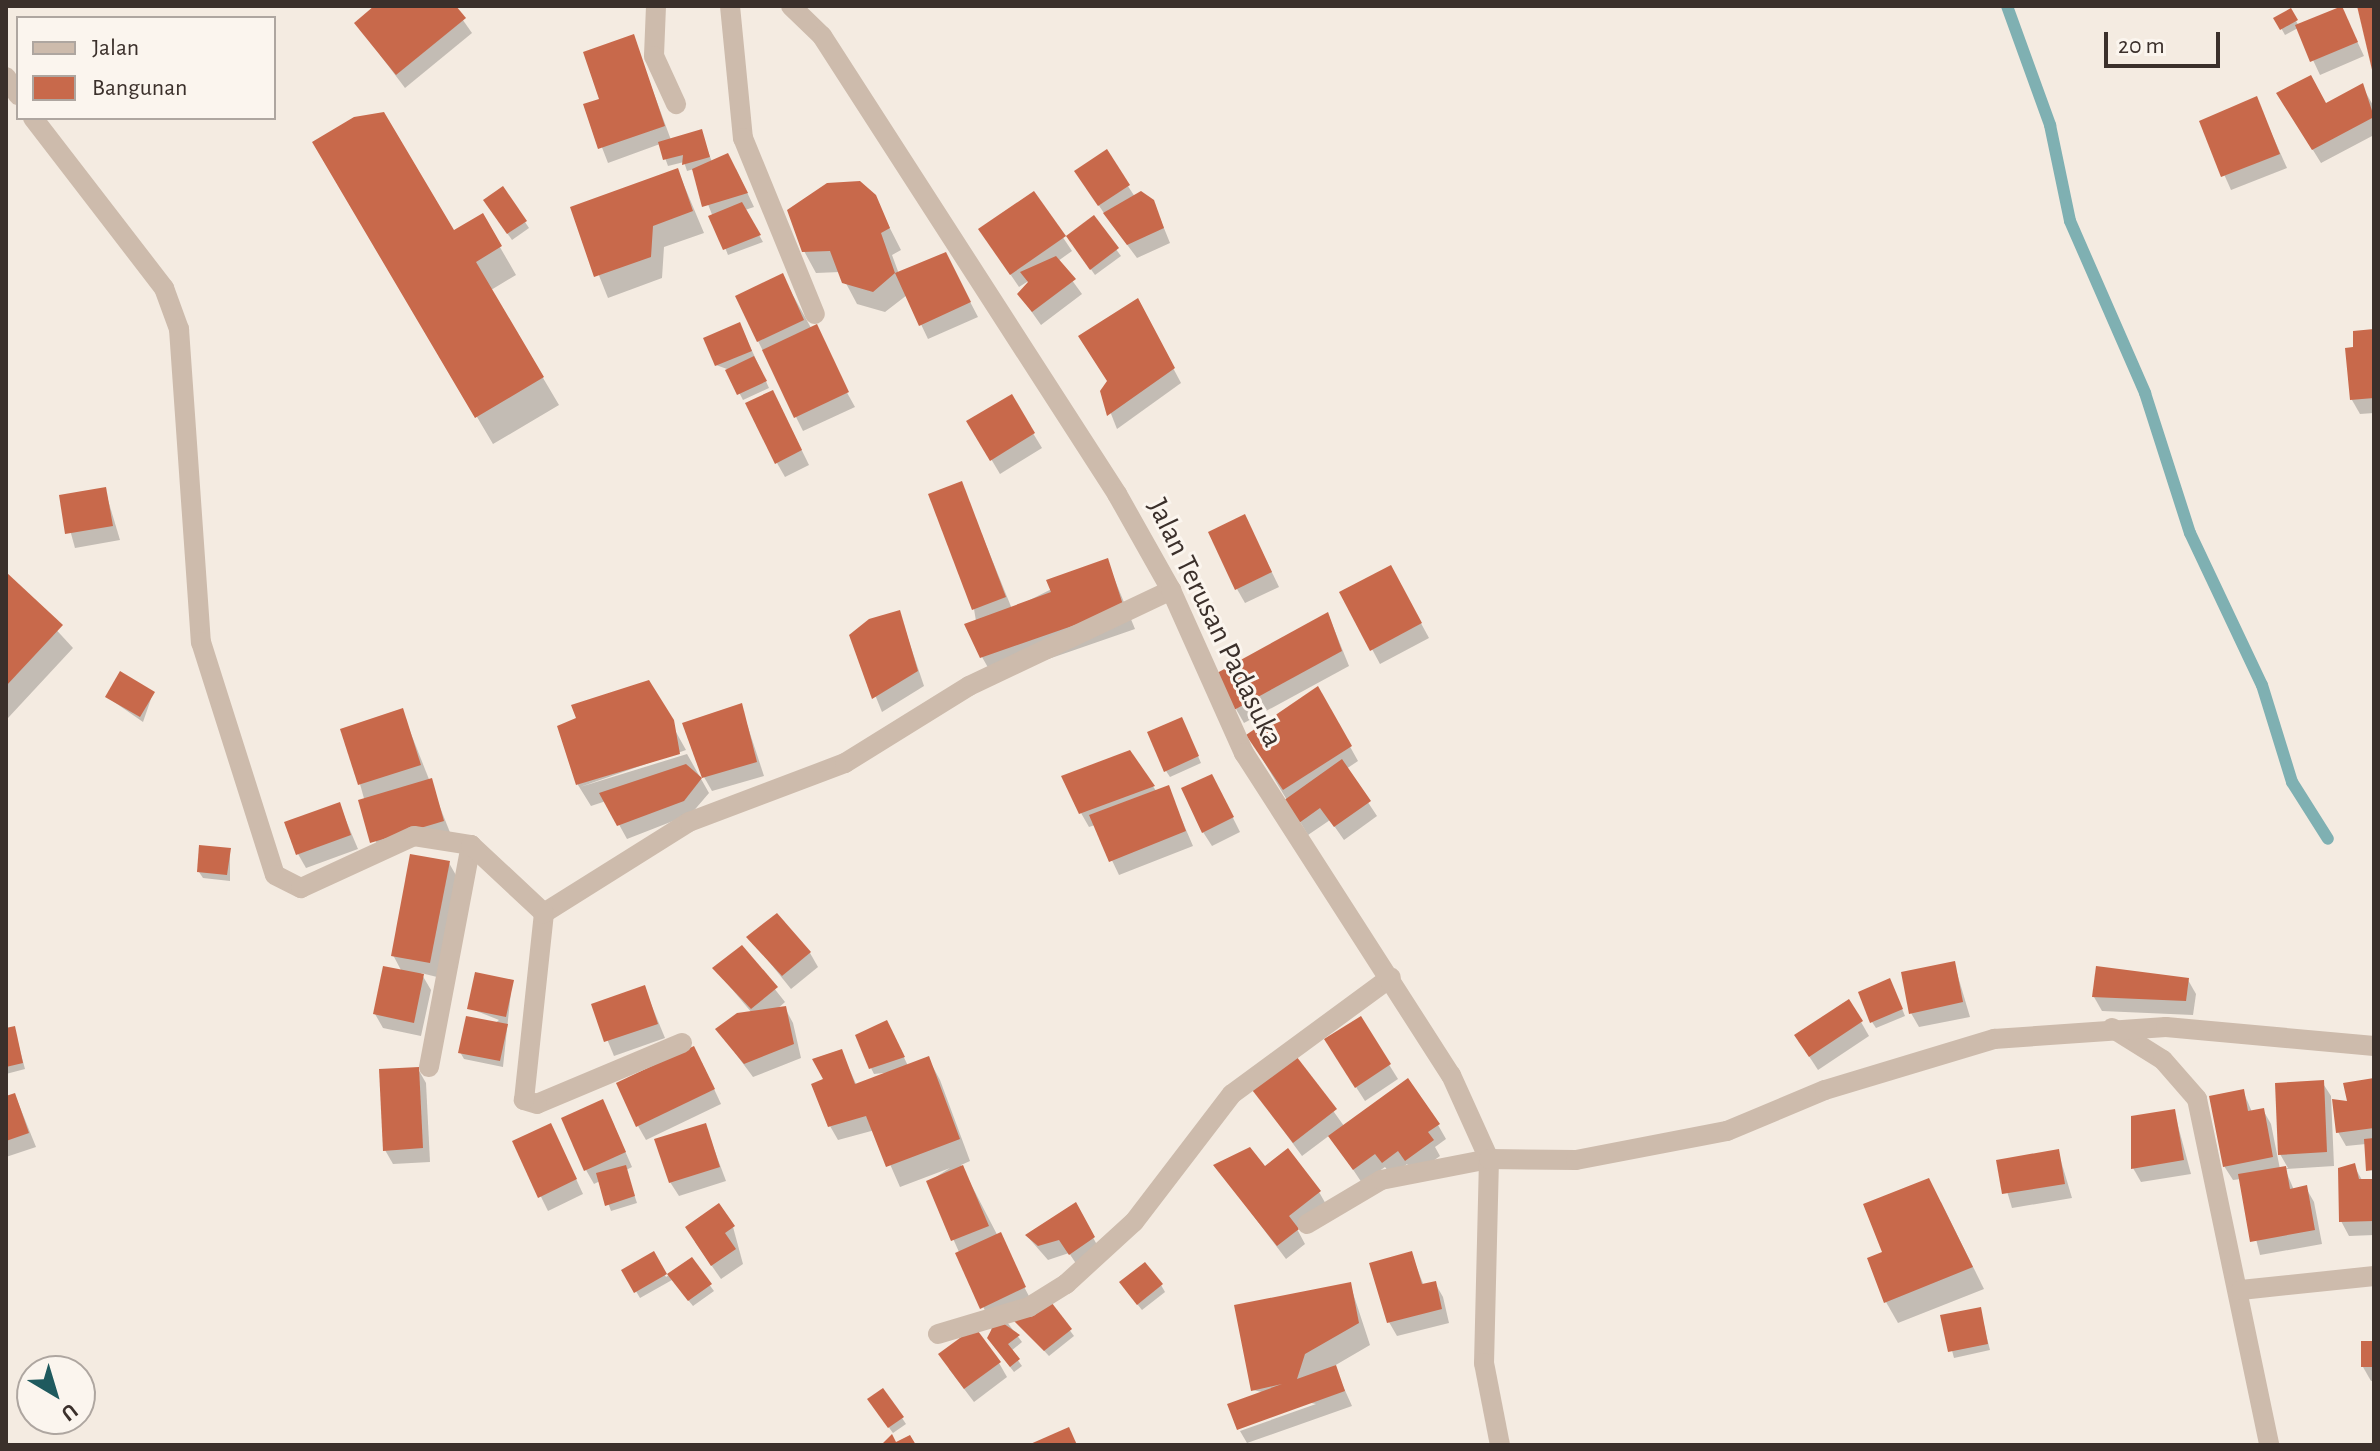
<!DOCTYPE html>
<html>
<head>
<meta charset="utf-8">
<style>
	body { margin:0 }
	#map { position:relative; width:2380px; height:1451px; overflow:hidden; background:#f4ebe1; font-family:"Alegreya Sans",sans-serif }
	div>[style] { position:absolute }
	[style*='--x'] { left:calc(var(--x)*1px); top:calc(var(--y)*1px); width:calc(var(--w)*1px); rotate:calc(var(--a)*1deg) }
	.shadow>* { inset:0; background:#0003 }
	.stream>* { height:12px; margin:-6px; padding:0 6px; transform-origin:6px; border-radius:6px; background:#7fb0b2 }
	.building>* { inset:0; background:#c8694b }
	.minor>* { height:20px; margin:-10px; padding:0 10px; transform-origin:10px; border-radius:10px; background:#cdbbac }
	.tertiary>* { height:20px; margin:-10px; padding:0 10px; transform-origin:10px; border-radius:10px; background:#cdbbac }
	span { translate:-50% -50%; white-space:nowrap; text-align:center; line-height:1.15; -webkit-text-stroke:6px #fbf5ee; paint-order:stroke }
	.street-label { font-size:30px; color:#3b302b }
	.frame { position:absolute; inset:0; border:8px solid #3b302b; pointer-events:none }
	.legend { position:absolute; left:16px; top:16px; width:260px; height:104px; box-sizing:border-box; background:#fbf5ee; border:2px solid #aea6a0; margin:0; padding:10px 14px; list-style:none; font-size:24px; color:#3b302b }
	.legend li { display:flex; align-items:center; gap:16px; height:40px }
	.legend b { width:40px; border:2px solid #aea6a0 }
	.north { position:absolute; left:16px; top:1355px; width:80px; height:80px; box-sizing:border-box; background:#fbf5ee; border:2px solid #aea6a0; border-radius:50%; rotate:142deg; font-size:22px; font-weight:700; line-height:32px; text-align:center; color:#3b302b }
	.north::after { content:''; display:block; margin:auto; width:28px; height:36px; background:#1f5a5e; clip-path:polygon(50% 0,100% 100%,50% 72%,0 100%) }
	.scale { position:absolute; left:2104px; top:32px; width:116px; height:36px; box-sizing:border-box; border:4px solid #3b302b; border-top:0; padding-left:10px; font-size:24px; line-height:28px; white-space:nowrap; color:#3b302b; -webkit-text-stroke:6px #fbf5ee; paint-order:stroke }
</style>
</head>
<body>
<div id="map">
	<div class="shadow">
		<div style="clip-path:polygon(378px 6px,453px 6px,472px 33px,405px 88px,356px 23px)"></div>
		<div style="clip-path:polygon(2341px 7px,2364px 56px,2320px 75px,2298px 28px,2285px 35px,2276px 19px,2290px 11px,2299px 26px)"></div>
		<div style="clip-path:polygon(633px 37px,671px 140px,701px 132px,712px 162px,736px 169px,754px 207px,745px 210px,763px 242px,728px 255px,694px 169px,687px 171px,684px 162px,668px 166px,660px 144px,608px 163px,586px 106px,602px 100px)"></div>
		<div style="clip-path:polygon(2362px 86px,2374px 107px,2374px 135px,2321px 163px,2287px 108px,2326px 106px)"></div>
		<div style="clip-path:polygon(2256px 99px,2287px 168px,2231px 190px,2201px 122px)"></div>
		<div style="clip-path:polygon(315px 143px,453px 233px,482px 216px,516px 275px,491px 290px,559px 405px,493px 444px)"></div>
		<div style="clip-path:polygon(1106px 152px,1135px 197px,1153px 201px,1170px 243px,1137px 258px,1108px 219px,1085px 185px)"></div>
		<div style="clip-path:polygon(678px 171px,704px 233px,664px 247px,662px 278px,608px 298px,572px 208px)"></div>
		<div style="clip-path:polygon(1034px 194px,1072px 251px,1058px 261px,1082px 294px,1041px 325px,1019px 294px,1030px 280px,1019px 287px,989px 243px)"></div>
		<div style="clip-path:polygon(874px 197px,901px 250px,892px 255px,899px 274px,953px 269px,978px 317px,928px 339px,907px 295px,885px 312px,857px 304px,840px 272px,816px 273px,804px 251px)"></div>
		<div style="clip-path:polygon(489px 207px,525px 222px,529px 228px,512px 240px)"></div>
		<div style="clip-path:polygon(1093px 218px,1121px 256px,1095px 275px,1068px 237px)"></div>
		<div style="clip-path:polygon(790px 290px,855px 407px,803px 431px,758px 341px)"></div>
		<div style="clip-path:polygon(1145px 315px,1181px 383px,1117px 429px,1102px 391px)"></div>
		<div style="clip-path:polygon(743px 331px,769px 388px,743px 400px,727px 369px,716px 365px)"></div>
		<div style="clip-path:polygon(2374px 331px,2374px 413px,2360px 414px,2352px 400px,2356px 349px)"></div>
		<div style="clip-path:polygon(1011px 397px,1042px 448px,1000px 474px,969px 422px)"></div>
		<div style="clip-path:polygon(780px 406px,809px 465px,785px 477px,777px 463px)"></div>
		<div style="clip-path:polygon(961px 483px,1012px 609px,1107px 561px,1135px 629px,994px 678px,982px 657px,974px 609px)"></div>
		<div style="clip-path:polygon(105px 490px,120px 540px,75px 548px,61px 497px)"></div>
		<div style="clip-path:polygon(1252px 531px,1279px 587px,1245px 603px,1237px 589px)"></div>
		<div style="clip-path:polygon(6px 575px,73px 648px,8px 718px,6px 716px)"></div>
		<div style="clip-path:polygon(1398px 581px,1429px 638px,1380px 664px,1342px 593px)"></div>
		<div style="clip-path:polygon(899px 612px,924px 686px,882px 712px,851px 636px)"></div>
		<div style="clip-path:polygon(1328px 614px,1349px 666px,1244px 723px,1236px 709px)"></div>
		<div style="clip-path:polygon(648px 682px,686px 750px,580px 787px,687px 754px,709px 793px,691px 814px,627px 839px,606px 801px,591px 806px,578px 785px,560px 727px,579px 719px,574px 706px)"></div>
		<div style="clip-path:polygon(1318px 689px,1358px 761px,1346px 769px,1377px 816px,1344px 840px,1330px 820px,1308px 835px,1257px 750px)"></div>
		<div style="clip-path:polygon(153px 693px,143px 722px,107px 697px)"></div>
		<div style="clip-path:polygon(741px 706px,764px 776px,712px 791px,704px 777px)"></div>
		<div style="clip-path:polygon(402px 711px,451px 835px,380px 856px,360px 784px)"></div>
		<div style="clip-path:polygon(1185px 726px,1201px 763px,1170px 777px,1166px 771px)"></div>
		<div style="clip-path:polygon(1129px 753px,1157px 792px,1168px 788px,1193px 846px,1119px 875px,1095px 825px,1089px 827px,1081px 813px)"></div>
		<div style="clip-path:polygon(1219px 790px,1240px 832px,1212px 846px,1203px 832px)"></div>
		<div style="clip-path:polygon(339px 804px,358px 849px,306px 868px,298px 854px)"></div>
		<div style="clip-path:polygon(230px 850px,230px 881px,203px 878px,199px 872px)"></div>
		<div style="clip-path:polygon(449px 863px,457px 877px,437px 977px,421px 973px,431px 990px,421px 1036px,383px 1028px,375px 1014px,402px 972px,393px 955px)"></div>
		<div style="clip-path:polygon(749px 937px,810px 953px,818px 967px,791px 989px)"></div>
		<div style="clip-path:polygon(742px 948px,785px 1002px,776px 1010px,785px 1008px,793px 1023px,801px 1058px,753px 1077px,718px 1030px,752px 1013px,715px 969px)"></div>
		<div style="clip-path:polygon(1954px 963px,1970px 1017px,1919px 1027px,1911px 1013px)"></div>
		<div style="clip-path:polygon(2188px 980px,2196px 994px,2193px 1015px,2102px 1011px,2094px 997px)"></div>
		<div style="clip-path:polygon(512px 982px,503px 1067px,464px 1059px,460px 1052px,499px 1020px,469px 1008px)"></div>
		<div style="clip-path:polygon(644px 987px,665px 1038px,614px 1056px,593px 1005px)"></div>
		<div style="clip-path:polygon(1893px 987px,1905px 1016px,1876px 1028px,1872px 1022px)"></div>
		<div style="clip-path:polygon(1360px 1018px,1398px 1079px,1365px 1101px,1334px 1053px)"></div>
		<div style="clip-path:polygon(1861px 1022px,1869px 1036px,1818px 1070px,1805px 1050px)"></div>
		<div style="clip-path:polygon(14px 1028px,25px 1069px,6px 1074px,6px 1030px)"></div>
		<div style="clip-path:polygon(890px 1028px,908px 1066px,928px 1058px,940px 1080px,970px 1161px,961px 1165px,1032px 1302px,990px 1322px,928px 1182px,950px 1168px,900px 1187px,875px 1130px,838px 1140px,830px 1126px,826px 1080px,841px 1051px,857px 1086px,893px 1072px,874px 1074px,871px 1068px)"></div>
		<div style="clip-path:polygon(1293px 1055px,1344px 1126px,1438px 1125px,1446px 1139px,1435px 1147px,1440px 1156px,1415px 1174px,1407px 1164px,1392px 1176px,1385px 1167px,1362px 1183px,1330px 1135px,1302px 1156px,1251px 1086px)"></div>
		<div style="clip-path:polygon(702px 1063px,721px 1104px,646px 1140px,638px 1126px)"></div>
		<div style="clip-path:polygon(418px 1069px,426px 1083px,430px 1162px,393px 1164px,385px 1150px)"></div>
		<div style="clip-path:polygon(2374px 1080px,2374px 1180px,2366px 1144px,2346px 1146px,2338px 1132px,2350px 1103px)"></div>
		<div style="clip-path:polygon(2322px 1082px,2331px 1096px,2334px 1166px,2285px 1169px,2294px 1190px,2306px 1188px,2314px 1202px,2322px 1244px,2260px 1255px,2241px 1179px,2233px 1180px,2224px 1166px,2243px 1091px,2252px 1112px,2263px 1110px,2271px 1124px,2280px 1169px,2288px 1168px,2280px 1154px)"></div>
		<div style="clip-path:polygon(15px 1095px,36px 1147px,6px 1157px,6px 1098px)"></div>
		<div style="clip-path:polygon(2174px 1111px,2191px 1174px,2141px 1182px,2133px 1168px)"></div>
		<div style="clip-path:polygon(610px 1116px,632px 1167px,626px 1170px,637px 1203px,611px 1211px,600px 1181px,594px 1184px,586px 1170px)"></div>
		<div style="clip-path:polygon(705px 1125px,726px 1181px,679px 1196px,670px 1182px)"></div>
		<div style="clip-path:polygon(558px 1140px,583px 1194px,548px 1211px,514px 1142px)"></div>
		<div style="clip-path:polygon(2058px 1151px,2072px 1198px,2012px 1208px,1998px 1161px)"></div>
		<div style="clip-path:polygon(1216px 1166px,1265px 1168px,1319px 1192px,1327px 1206px,1297px 1229px,1305px 1244px,1286px 1259px)"></div>
		<div style="clip-path:polygon(2354px 1166px,2362px 1180px,2374px 1181px,2374px 1235px,2349px 1236px,2341px 1221px)"></div>
		<div style="clip-path:polygon(1941px 1202px,1984px 1289px,1898px 1323px,1886px 1302px,1885px 1254px)"></div>
		<div style="clip-path:polygon(1075px 1205px,1101px 1252px,1079px 1268px,1069px 1253px,1048px 1260px,1027px 1236px)"></div>
		<div style="clip-path:polygon(733px 1227px,743px 1264px,721px 1279px,695px 1242px)"></div>
		<div style="clip-path:polygon(1411px 1253px,1424px 1286px,1435px 1283px,1443px 1297px,1449px 1323px,1397px 1336px,1389px 1322px)"></div>
		<div style="clip-path:polygon(653px 1254px,666px 1277px,691px 1260px,714px 1291px,693px 1306px,672px 1280px,640px 1298px,624px 1271px)"></div>
		<div style="clip-path:polygon(1350px 1284px,1370px 1345px,1334px 1366px,1352px 1406px,1247px 1443px,1240px 1431px,1316px 1404px,1253px 1390px)"></div>
		<div style="clip-path:polygon(1161px 1285px,1165px 1292px,1142px 1310px,1125px 1289px)"></div>
		<div style="clip-path:polygon(1048px 1301px,1074px 1336px,1049px 1356px,1016px 1321px)"></div>
		<div style="clip-path:polygon(1980px 1310px,1990px 1350px,1954px 1358px,1943px 1317px)"></div>
		<div style="clip-path:polygon(1007px 1322px,1022px 1342px,1011px 1351px,1022px 1366px,1014px 1372px,993px 1345px,991px 1327px)"></div>
		<div style="clip-path:polygon(2374px 1343px,2374px 1381px,2371px 1381px,2363px 1367px)"></div>
		<div style="clip-path:polygon(999px 1363px,1007px 1377px,974px 1402px,949px 1369px)"></div>
		<div style="clip-path:polygon(873px 1406px,902px 1418px,906px 1424px,893px 1433px)"></div>
	</div>
	<div class="stream">
		<div style="--x:2007;--y:6;--w:127;--a:70.1"></div>
		<div style="--x:2050;--y:125;--w:98;--a:78.2"></div>
		<div style="--x:2070;--y:221;--w:188;--a:66.4"></div>
		<div style="--x:2145;--y:393;--w:147;--a:72.2"></div>
		<div style="--x:2190;--y:533;--w:168;--a:64.7"></div>
		<div style="--x:2262;--y:685;--w:102;--a:72.8"></div>
		<div style="--x:2292;--y:782;--w:67;--a:57.7"></div>
	</div>
	<div class="building">
		<div style="clip-path:polygon(374px 6px,456px 6px,466px 18px,396px 75px,354px 23px)"></div>
		<div style="clip-path:polygon(2342px 6px,2358px 42px,2310px 62px,2295px 25px)"></div>
		<div style="clip-path:polygon(2357px 6px,2374px 6px,2374px 74px,2373px 74px)"></div>
		<div style="clip-path:polygon(2291px 8px,2298px 20px,2280px 30px,2273px 18px)"></div>
		<div style="clip-path:polygon(634px 34px,665px 126px,598px 149px,583px 104px,599px 99px,583px 52px)"></div>
		<div style="clip-path:polygon(2311px 75px,2326px 103px,2363px 83px,2374px 117px,2312px 150px,2276px 93px)"></div>
		<div style="clip-path:polygon(2257px 96px,2280px 154px,2221px 177px,2199px 121px)"></div>
		<div style="clip-path:polygon(384px 112px,454px 230px,483px 213px,502px 246px,476px 262px,544px 377px,475px 418px,312px 142px,354px 117px)"></div>
		<div style="clip-path:polygon(702px 129px,710px 157px,682px 165px,683px 155px,663px 160px,658px 142px)"></div>
		<div style="clip-path:polygon(1107px 149px,1130px 185px,1098px 206px,1074px 171px)"></div>
		<div style="clip-path:polygon(728px 153px,748px 193px,702px 207px,692px 169px)"></div>
		<div style="clip-path:polygon(678px 168px,693px 211px,653px 226px,651px 257px,594px 277px,570px 207px)"></div>
		<div style="clip-path:polygon(860px 181px,876px 195px,890px 228px,881px 233px,895px 273px,946px 252px,971px 302px,919px 326px,895px 273px,873px 292px,842px 283px,830px 251px,802px 252px,787px 210px,827px 183px)"></div>
		<div style="clip-path:polygon(503px 186px,527px 221px,507px 234px,483px 200px)"></div>
		<div style="clip-path:polygon(1034px 191px,1066px 236px,1010px 275px,978px 229px)"></div>
		<div style="clip-path:polygon(1141px 191px,1154px 200px,1164px 228px,1127px 245px,1103px 213px)"></div>
		<div style="clip-path:polygon(742px 202px,761px 235px,723px 250px,708px 216px)"></div>
		<div style="clip-path:polygon(1094px 215px,1119px 248px,1090px 270px,1066px 236px)"></div>
		<div style="clip-path:polygon(1056px 256px,1076px 279px,1032px 312px,1017px 294px,1028px 282px,1020px 272px)"></div>
		<div style="clip-path:polygon(783px 273px,804px 320px,757px 342px,735px 296px)"></div>
		<div style="clip-path:polygon(1138px 298px,1175px 368px,1107px 416px,1100px 391px,1107px 381px,1078px 336px)"></div>
		<div style="clip-path:polygon(740px 322px,752px 351px,715px 366px,703px 338px)"></div>
		<div style="clip-path:polygon(817px 324px,849px 392px,794px 418px,762px 350px)"></div>
		<div style="clip-path:polygon(2374px 329px,2374px 398px,2350px 400px,2345px 348px,2353px 347px,2353px 331px)"></div>
		<div style="clip-path:polygon(754px 356px,767px 381px,737px 395px,725px 370px)"></div>
		<div style="clip-path:polygon(773px 390px,802px 450px,775px 464px,745px 403px)"></div>
		<div style="clip-path:polygon(1012px 394px,1035px 433px,990px 461px,966px 421px)"></div>
		<div style="clip-path:polygon(962px 481px,1006px 597px,972px 610px,928px 494px)"></div>
		<div style="clip-path:polygon(106px 487px,113px 526px,65px 534px,59px 495px)"></div>
		<div style="clip-path:polygon(1245px 514px,1272px 572px,1235px 590px,1208px 532px)"></div>
		<div style="clip-path:polygon(1108px 558px,1124px 608px,980px 658px,964px 624px,1051px 592px,1046px 580px)"></div>
		<div style="clip-path:polygon(1391px 565px,1422px 623px,1370px 651px,1339px 592px)"></div>
		<div style="clip-path:polygon(6px 572px,63px 625px,6px 686px)"></div>
		<div style="clip-path:polygon(900px 610px,918px 671px,872px 699px,849px 635px,869px 619px)"></div>
		<div style="clip-path:polygon(1328px 612px,1342px 651px,1234px 710px,1217px 673px)"></div>
		<div style="clip-path:polygon(120px 671px,155px 692px,140px 717px,105px 697px)"></div>
		<div style="clip-path:polygon(649px 680px,674px 720px,680px 754px,576px 785px,557px 726px,576px 718px,571px 705px)"></div>
		<div style="clip-path:polygon(1318px 686px,1352px 746px,1283px 790px,1246px 735px)"></div>
		<div style="clip-path:polygon(742px 703px,757px 762px,702px 778px,682px 723px)"></div>
		<div style="clip-path:polygon(403px 708px,421px 765px,358px 785px,340px 729px)"></div>
		<div style="clip-path:polygon(1182px 717px,1199px 756px,1164px 772px,1147px 732px)"></div>
		<div style="clip-path:polygon(1130px 750px,1155px 786px,1079px 814px,1061px 776px)"></div>
		<div style="clip-path:polygon(1342px 759px,1371px 801px,1334px 827px,1320px 808px,1299px 823px,1283px 801px)"></div>
		<div style="clip-path:polygon(686px 764px,702px 778px,684px 801px,617px 826px,599px 793px)"></div>
		<div style="clip-path:polygon(1212px 774px,1234px 817px,1202px 833px,1181px 788px)"></div>
		<div style="clip-path:polygon(432px 778px,444px 821px,370px 843px,358px 800px)"></div>
		<div style="clip-path:polygon(1169px 785px,1186px 831px,1109px 862px,1089px 815px)"></div>
		<div style="clip-path:polygon(340px 802px,351px 835px,296px 855px,284px 822px)"></div>
		<div style="clip-path:polygon(199px 845px,231px 848px,227px 875px,197px 872px)"></div>
		<div style="clip-path:polygon(410px 854px,450px 861px,430px 963px,391px 956px)"></div>
		<div style="clip-path:polygon(777px 913px,811px 952px,782px 976px,746px 937px)"></div>
		<div style="clip-path:polygon(742px 945px,778px 987px,751px 1009px,712px 968px)"></div>
		<div style="clip-path:polygon(1955px 961px,1963px 1002px,1909px 1014px,1901px 972px)"></div>
		<div style="clip-path:polygon(383px 966px,424px 974px,414px 1023px,373px 1014px)"></div>
		<div style="clip-path:polygon(2096px 966px,2189px 978px,2186px 1001px,2092px 997px)"></div>
		<div style="clip-path:polygon(475px 972px,514px 980px,506px 1017px,467px 1009px)"></div>
		<div style="clip-path:polygon(1890px 978px,1903px 1009px,1870px 1023px,1858px 992px)"></div>
		<div style="clip-path:polygon(645px 985px,658px 1024px,604px 1042px,591px 1004px)"></div>
		<div style="clip-path:polygon(1849px 999px,1863px 1021px,1809px 1057px,1794px 1035px)"></div>
		<div style="clip-path:polygon(786px 1006px,794px 1044px,744px 1064px,715px 1029px,737px 1013px)"></div>
		<div style="clip-path:polygon(466px 1016px,508px 1024px,500px 1061px,458px 1053px)"></div>
		<div style="clip-path:polygon(1361px 1016px,1391px 1064px,1355px 1088px,1324px 1039px)"></div>
		<div style="clip-path:polygon(887px 1020px,905px 1057px,869px 1069px,855px 1035px)"></div>
		<div style="clip-path:polygon(15px 1026px,23px 1063px,6px 1067px,6px 1028px)"></div>
		<div style="clip-path:polygon(694px 1046px,715px 1089px,636px 1127px,616px 1083px)"></div>
		<div style="clip-path:polygon(842px 1049px,855px 1084px,929px 1056px,960px 1139px,886px 1167px,866px 1116px,828px 1127px,811px 1084px,823px 1079px,812px 1059px)"></div>
		<div style="clip-path:polygon(1293px 1052px,1337px 1109px,1293px 1143px,1249px 1086px)"></div>
		<div style="clip-path:polygon(419px 1067px,423px 1148px,383px 1151px,379px 1069px)"></div>
		<div style="clip-path:polygon(1408px 1078px,1440px 1124px,1428px 1132px,1434px 1140px,1405px 1161px,1398px 1151px,1382px 1163px,1375px 1154px,1353px 1170px,1328px 1136px)"></div>
		<div style="clip-path:polygon(2374px 1078px,2374px 1128px,2336px 1133px,2332px 1099px,2347px 1101px,2343px 1083px)"></div>
		<div style="clip-path:polygon(2324px 1080px,2327px 1152px,2278px 1155px,2275px 1083px)"></div>
		<div style="clip-path:polygon(2244px 1089px,2248px 1111px,2264px 1108px,2273px 1157px,2223px 1167px,2209px 1096px)"></div>
		<div style="clip-path:polygon(15px 1093px,29px 1133px,6px 1141px,6px 1096px)"></div>
		<div style="clip-path:polygon(603px 1099px,626px 1152px,584px 1171px,561px 1118px)"></div>
		<div style="clip-path:polygon(2175px 1109px,2184px 1160px,2131px 1169px,2131px 1116px)"></div>
		<div style="clip-path:polygon(551px 1123px,577px 1179px,538px 1198px,512px 1141px)"></div>
		<div style="clip-path:polygon(706px 1123px,720px 1167px,669px 1183px,654px 1139px)"></div>
		<div style="clip-path:polygon(2374px 1138px,2374px 1170px,2366px 1171px,2364px 1139px)"></div>
		<div style="clip-path:polygon(1250px 1147px,1265px 1166px,1288px 1148px,1321px 1191px,1289px 1216px,1299px 1229px,1277px 1246px,1213px 1165px)"></div>
		<div style="clip-path:polygon(2059px 1149px,2065px 1184px,2002px 1194px,1996px 1160px)"></div>
		<div style="clip-path:polygon(2355px 1163px,2359px 1179px,2374px 1179px,2374px 1221px,2339px 1222px,2338px 1168px)"></div>
		<div style="clip-path:polygon(626px 1165px,635px 1196px,605px 1206px,596px 1173px)"></div>
		<div style="clip-path:polygon(963px 1165px,989px 1226px,951px 1241px,926px 1181px)"></div>
		<div style="clip-path:polygon(2286px 1166px,2290px 1189px,2307px 1185px,2315px 1230px,2250px 1242px,2238px 1174px)"></div>
		<div style="clip-path:polygon(1929px 1178px,1973px 1267px,1884px 1303px,1867px 1258px,1882px 1252px,1863px 1204px)"></div>
		<div style="clip-path:polygon(1076px 1202px,1095px 1237px,1069px 1255px,1059px 1240px,1038px 1246px,1025px 1235px)"></div>
		<div style="clip-path:polygon(719px 1203px,735px 1226px,725px 1233px,736px 1249px,711px 1266px,685px 1227px)"></div>
		<div style="clip-path:polygon(1001px 1232px,1026px 1287px,980px 1309px,955px 1253px)"></div>
		<div style="clip-path:polygon(654px 1251px,667px 1274px,634px 1293px,621px 1270px)"></div>
		<div style="clip-path:polygon(1412px 1251px,1422px 1284px,1436px 1281px,1442px 1309px,1387px 1323px,1369px 1263px)"></div>
		<div style="clip-path:polygon(692px 1257px,712px 1284px,688px 1301px,667px 1274px)"></div>
		<div style="clip-path:polygon(1145px 1262px,1163px 1284px,1137px 1305px,1119px 1282px)"></div>
		<div style="clip-path:polygon(1351px 1282px,1359px 1323px,1305px 1354px,1297px 1379px,1336px 1365px,1345px 1391px,1237px 1430px,1227px 1404px,1282px 1384px,1251px 1391px,1234px 1305px)"></div>
		<div style="clip-path:polygon(1048px 1298px,1072px 1329px,1044px 1351px,1013px 1320px)"></div>
		<div style="clip-path:polygon(1981px 1307px,1988px 1344px,1948px 1352px,1940px 1315px)"></div>
		<div style="clip-path:polygon(997px 1319px,1020px 1335px,1008px 1344px,1020px 1359px,1010px 1367px,987px 1338px)"></div>
		<div style="clip-path:polygon(975px 1327px,1001px 1362px,964px 1389px,938px 1354px)"></div>
		<div style="clip-path:polygon(2361px 1341px,2374px 1341px,2374px 1367px,2361px 1367px)"></div>
		<div style="clip-path:polygon(883px 1388px,904px 1417px,888px 1428px,867px 1399px)"></div>
		<div style="clip-path:polygon(1069px 1427px,1077px 1445px,1028px 1445px)"></div>
		<div style="clip-path:polygon(892px 1434px,896px 1442px,910px 1435px,916px 1445px,881px 1445px)"></div>
	</div>
	<div class="minor">
		<div style="--x:656;--y:6;--w:50;--a:92.3"></div>
		<div style="--x:654;--y:56;--w:53;--a:65.4"></div>
		<div style="--x:730;--y:6;--w:133;--a:84.4"></div>
		<div style="--x:743;--y:138;--w:190;--a:67.8"></div>
		<div style="--x:6;--y:77;--w:22;--a:56"></div>
		<div style="--x:33;--y:118;--w:215;--a:52.4"></div>
		<div style="--x:164;--y:288;--w:44;--a:69.9"></div>
		<div style="--x:179;--y:329;--w:314;--a:86"></div>
		<div style="--x:201;--y:642;--w:244;--a:72.4"></div>
		<div style="--x:275;--y:875;--w:29;--a:27"></div>
		<div style="--x:301;--y:888;--w:124;--a:-24.7"></div>
		<div style="--x:414;--y:836;--w:58;--a:9"></div>
		<div style="--x:2112;--y:1028;--w:60;--a:32.1"></div>
		<div style="--x:2163;--y:1060;--w:52;--a:48.9"></div>
		<div style="--x:2197;--y:1099;--w:353;--a:78.2"></div>
		<div style="--x:682;--y:1043;--w:157;--a:157.2"></div>
		<div style="--x:537;--y:1104;--w:14;--a:-163"></div>
		<div style="--x:524;--y:1100;--w:188;--a:-83.9"></div>
		<div style="--x:544;--y:913;--w:171;--a:-32.1"></div>
		<div style="--x:689;--y:822;--w:167;--a:-20.7"></div>
		<div style="--x:845;--y:763;--w:146;--a:-31.8"></div>
		<div style="--x:969;--y:686;--w:224;--a:-25.4"></div>
		<div style="--x:429;--y:1067;--w:226;--a:-79.3"></div>
		<div style="--x:471;--y:845;--w:100;--a:43"></div>
		<div style="--x:1307;--y:1224;--w:86;--a:-30.7"></div>
		<div style="--x:1381;--y:1180;--w:110;--a:-11"></div>
		<div style="--x:2241;--y:1290;--w:134;--a:-6"></div>
		<div style="--x:938;--y:1334;--w:95;--a:-16.5"></div>
		<div style="--x:1029;--y:1307;--w:44;--a:-31.9"></div>
		<div style="--x:1066;--y:1284;--w:92;--a:-42.4"></div>
		<div style="--x:1134;--y:1222;--w:161;--a:-52.6"></div>
		<div style="--x:1232;--y:1094;--w:197;--a:-36.3"></div>
	</div>
	<div class="tertiary">
		<div style="--x:791;--y:6;--w:43;--a:44.1"></div>
		<div style="--x:822;--y:36;--w:545;--a:57.21"></div>
		<div style="--x:1117;--y:494;--w:110;--a:60.6"></div>
		<div style="--x:1171;--y:590;--w:179;--a:65.9"></div>
		<div style="--x:1244;--y:753;--w:383;--a:57.3"></div>
		<div style="--x:1451;--y:1075;--w:92;--a:65.7"></div>
		<div style="--x:1489;--y:1159;--w:204;--a:91.4"></div>
		<div style="--x:1484;--y:1363;--w:84;--a:79"></div>
		<div style="--x:1489;--y:1159;--w:87;--a:0.7"></div>
		<div style="--x:1576;--y:1160;--w:154;--a:-10.9"></div>
		<div style="--x:1727;--y:1131;--w:106;--a:-22.7"></div>
		<div style="--x:1825;--y:1090;--w:177;--a:-16.8"></div>
		<div style="--x:1994;--y:1039;--w:172;--a:-4"></div>
		<div style="--x:2166;--y:1027;--w:209;--a:5.2"></div>
	</div>
	<div class="street-label">
		<span style="left:1215px;top:623px;rotate:64deg">Jalan Terusan Padasuka</span>
	</div>
	<div class="frame"></div>
	<ul class="legend">
	<li><b style="height:10px;background:#cdbbac"></b>Jalan</li>
	<li><b style="height:22px;background:#c8694b"></b>Bangunan</li>
	</ul>
	<div class="north">U</div>
	<div class="scale">20 m</div>
</div>
</body>
</html>
